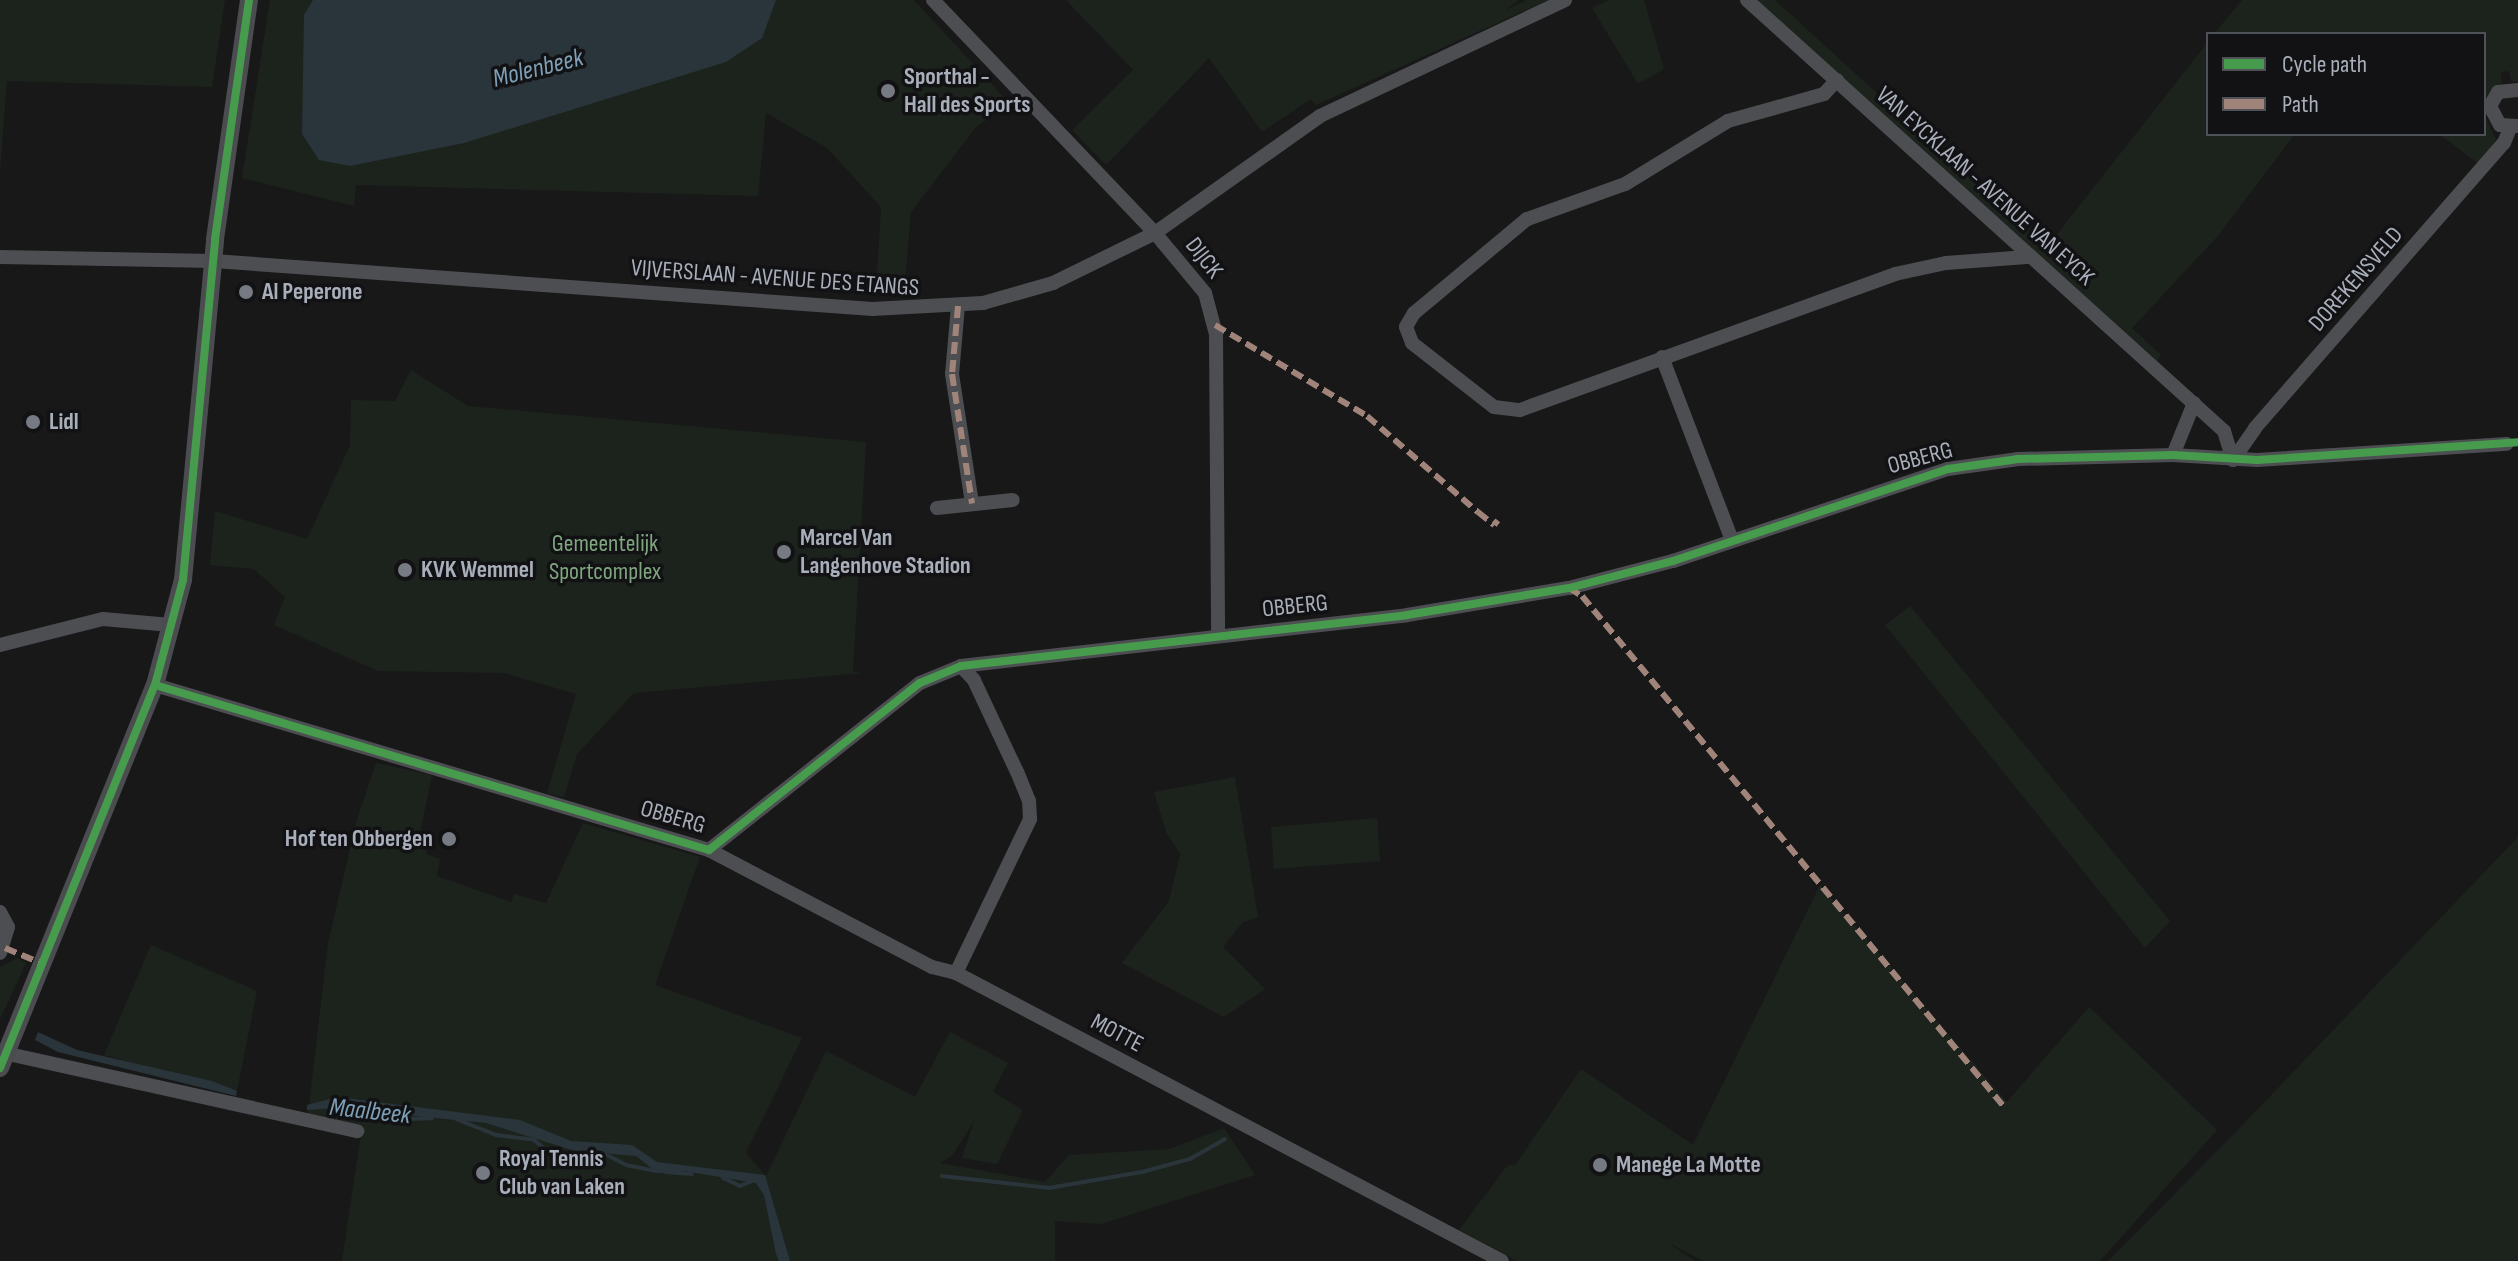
<!DOCTYPE html>
<html>
<head>
<meta charset="utf-8">
<style>
	body { margin:0 }
	#map { position:relative; width:2518px; height:1261px; overflow:hidden; background:#181819; font-family:"Sofia Sans Condensed",sans-serif }
	div>[style] { position:absolute }
	[style*='--x'] { left:calc(var(--x)*1px); top:calc(var(--y)*1px); width:calc(var(--w)*1px); rotate:calc(var(--a)*1deg) }
	.green>* { inset:0; background:#1c231c }
	.water>* { inset:0; background:#2a353b }
	.stream>* { height:4px; margin:-2px; padding:0 2px; transform-origin:2px; border-radius:2px; background:#2a353b }
	.street>* { height:14px; margin:-7px; padding:0 7px; transform-origin:7px; border-radius:7px; background:#4c4e52 }
	.secondary>* { height:18px; margin:-9px; padding:0 9px; transform-origin:9px; border-radius:9px; background:#4b4c50 }
	.quiet>* { height:6px; margin-top:-3px; transform-origin:0; background:repeating-linear-gradient(90deg,#a18479 0 12px,transparent 0 18px) }
	.cycleway>* { height:8px; margin:-4px; padding:0 4px; transform-origin:4px; border-radius:4px; background:#469c4c }
	.dots>* { width:22px; height:22px; translate:-50% -50%; box-sizing:border-box; border:4px solid #121215; border-radius:50% }
	span { translate:-50% -50%; white-space:nowrap; text-align:center; line-height:1.15; -webkit-text-stroke:7px #121215; paint-order:stroke }
	.poi-label { font-size:24px; color:#a9afba; font-weight:700 }
	.left { translate:0 -50%; text-align:left }
	.right { translate:-100% -50%; text-align:right }
	.street-label { font-size:24px; color:#a9afba }
	.park-label { font-size:24px; color:#7fa67f }
	.water-label { font-size:26px; color:#7ea0b7; font-style:italic }
	.legend { position:absolute; left:2206px; top:32px; width:280px; height:104px; box-sizing:border-box; background:#121215; border:2px solid #4e5157; margin:0; padding:10px 14px; list-style:none; font-size:24px; color:#a9afba }
	.legend li { display:flex; align-items:center; gap:16px; height:40px }
	.legend b { width:40px; border:2px solid #4e5157 }
</style>
</head>
<body>
<div id="map">
	<div class="green">
		<div style="clip-path:polygon(0 0,225px 0,212px 87px,7px 81px,0 172px)"></div>
		<div style="clip-path:polygon(270px 0,914px 0,1010px 104px,976px 127px,911px 212px,904px 293px,876px 291px,881px 207px,827px 148px,766px 113px,758px 196px,356px 185px,354px 206px,242px 178px)"></div>
		<div style="clip-path:polygon(1066px 0,1519px 0,1504px 11px,1527px 0,1548px 0,1316px 105px,1311px 99px,1262px 132px,1209px 58px,1106px 165px,1072px 130px,1133px 70px)"></div>
		<div style="clip-path:polygon(1609px 0,1644px 0,1664px 69px,1638px 84px,1592px 8px)"></div>
		<div style="clip-path:polygon(1756px 0,1775px 0,2046px 248px,2208px 42px,2208px 134px,2295px 134px,2216px 238px,2132px 328px,2161px 355px,2157px 361px)"></div>
		<div style="clip-path:polygon(2242px 0,2518px 0,2518px 82px,2511px 81px,2509px 71px,2501px 72px,2502px 83px,2484px 99px,2484px 34px,2214px 34px)"></div>
		<div style="clip-path:polygon(2484px 114px,2496px 140px,2479px 164px,2439px 134px,2484px 134px)"></div>
		<div style="clip-path:polygon(411px 370px,468px 406px,866px 442px,853px 671px,861px 673px,634px 693px,577px 754px,564px 797px,547px 793px,576px 694px,504px 673px,378px 671px,274px 625px,285px 597px,254px 569px,210px 565px,215px 511px,307px 539px,350px 445px,351px 400px,395px 401px)"></div>
		<div style="clip-path:polygon(1910px 606px,2170px 921px,2145px 948px,1885px 625px)"></div>
		<div style="clip-path:polygon(376px 763px,432px 775px,420px 833px,428px 836px,426px 854px,440px 859px,437px 876px,511px 902px,514px 894px,546px 903px,583px 823px,700px 857px,655px 985px,802px 1038px,746px 1153px,766px 1176px,826px 1051px,915px 1097px,950px 1032px,1008px 1063px,993px 1092px,1023px 1110px,997px 1164px,962px 1158px,974px 1121px,952px 1156px,940px 1163px,1045px 1182px,1069px 1155px,1170px 1149px,1224px 1128px,1255px 1175px,1101px 1224px,1055px 1221px,1055px 1261px,342px 1261px,362px 1127px,308px 1114px,328px 943px,357px 819px)"></div>
		<div style="clip-path:polygon(1235px 777px,1258px 917px,1243px 922px,1223px 947px,1265px 989px,1224px 1017px,1122px 963px,1169px 901px,1180px 854px,1166px 832px,1154px 792px)"></div>
		<div style="clip-path:polygon(1377px 818px,1380px 861px,1274px 869px,1271px 827px)"></div>
		<div style="clip-path:polygon(2518px 837px,2518px 1261px,2108px 1261px,2230px 1138px)"></div>
		<div style="clip-path:polygon(1820px 885px,2007px 1102px,2089px 1007px,2217px 1130px,2100px 1261px,1703px 1261px,1667px 1242px,1695px 1261px,1517px 1261px,1459px 1230px,1507px 1166px,1516px 1164px,1581px 1069px,1693px 1145px)"></div>
		<div style="clip-path:polygon(151px 945px,257px 991px,237px 1091px,104px 1055px)"></div>
		<div style="clip-path:polygon(18px 958px,26px 963px,0 1019px,0 967px)"></div>
	</div>
	<div class="water">
		<div style="clip-path:polygon(313px 0,776px 0,762px 38px,726px 62px,464px 143px,350px 166px,319px 160px,302px 134px,304px 15px)"></div>
		<div style="clip-path:polygon(38px 1032px,77px 1050px,212px 1081px,237px 1091px,236px 1096px,58px 1052px,35px 1040px)"></div>
		<div style="clip-path:polygon(337px 1097px,520px 1120px,571px 1141px,632px 1145px,657px 1162px,765px 1175px,790px 1261px,779px 1261px,776px 1254px,764px 1195px,756px 1183px,684px 1171px,658px 1173px,636px 1156px,575px 1151px,486px 1123px,335px 1108px,307px 1110px,307px 1105px)"></div>
	</div>
	<div class="stream">
		<div style="--x:394;--y:1114;--w:15;--a:20"></div>
		<div style="--x:408;--y:1119;--w:24;--a:-2"></div>
		<div style="--x:456;--y:1119;--w:43;--a:21.8"></div>
		<div style="--x:496;--y:1135;--w:38;--a:7"></div>
		<div style="--x:534;--y:1140;--w:23;--a:40"></div>
		<div style="--x:552;--y:1155;--w:29;--a:-6"></div>
		<div style="--x:597;--y:1150;--w:33;--a:27"></div>
		<div style="--x:626;--y:1165;--w:31;--a:11"></div>
		<div style="--x:665;--y:1172;--w:27;--a:4"></div>
		<div style="--x:942;--y:1176;--w:108;--a:6.4"></div>
		<div style="--x:1049;--y:1188;--w:94;--a:-9.8"></div>
		<div style="--x:1142;--y:1172;--w:50;--a:-15.2"></div>
		<div style="--x:1190;--y:1159;--w:40;--a:-29.7"></div>
		<div style="--x:723;--y:1178;--w:19;--a:25"></div>
		<div style="--x:740;--y:1186;--w:16;--a:-22"></div>
	</div>
	<div class="street">
		<div style="--x:933;--y:0;--w:322;--a:46.4"></div>
		<div style="--x:1155;--y:233;--w:78;--a:50.2"></div>
		<div style="--x:1205;--y:293;--w:42;--a:75"></div>
		<div style="--x:1216;--y:334;--w:300;--a:89.6"></div>
		<div style="--x:1747;--y:0;--w:643;--a:42.1"></div>
		<div style="--x:2224;--y:431;--w:30;--a:73"></div>
		<div style="--x:1837;--y:80;--w:19;--a:133"></div>
		<div style="--x:1824;--y:94;--w:100;--a:164.3"></div>
		<div style="--x:1728;--y:121;--w:121;--a:148.5"></div>
		<div style="--x:1625;--y:184;--w:104;--a:160.3"></div>
		<div style="--x:1527;--y:219;--w:147;--a:140.2"></div>
		<div style="--x:1414;--y:313;--w:16;--a:120"></div>
		<div style="--x:1406;--y:327;--w:17;--a:69"></div>
		<div style="--x:1412;--y:343;--w:104;--a:38"></div>
		<div style="--x:1494;--y:407;--w:26;--a:7"></div>
		<div style="--x:1520;--y:410;--w:399;--a:-19.9"></div>
		<div style="--x:1895;--y:274;--w:52;--a:-12.2"></div>
		<div style="--x:1946;--y:263;--w:81;--a:-4.2"></div>
		<div style="--x:2518;--y:126;--w:18;--a:-177"></div>
		<div style="--x:2500;--y:125;--w:21;--a:-118"></div>
		<div style="--x:2490;--y:106;--w:16;--a:-60"></div>
		<div style="--x:2498;--y:92;--w:20;--a:-6"></div>
		<div style="--x:0;--y:257;--w:214;--a:1.1"></div>
		<div style="--x:214;--y:261;--w:660;--a:4.17"></div>
		<div style="--x:872;--y:309;--w:111;--a:-3.1"></div>
		<div style="--x:983;--y:303;--w:73;--a:-15.9"></div>
		<div style="--x:1053;--y:283;--w:114;--a:-26.1"></div>
		<div style="--x:1155;--y:233;--w:202;--a:-35.3"></div>
		<div style="--x:1320;--y:116;--w:271;--a:-25.3"></div>
		<div style="--x:958;--y:306;--w:68;--a:95"></div>
		<div style="--x:952;--y:374;--w:131;--a:81.2"></div>
		<div style="--x:1662;--y:357;--w:196;--a:69.1"></div>
		<div style="--x:2173;--y:455;--w:56;--a:-68"></div>
		<div style="--x:2233;--y:460;--w:39;--a:-55"></div>
		<div style="--x:2255;--y:428;--w:378;--a:-48.9"></div>
		<div style="--x:2504;--y:143;--w:16;--a:-68"></div>
		<div style="--x:937;--y:508;--w:76;--a:-6"></div>
		<div style="--x:0;--y:645;--w:106;--a:-14.2"></div>
		<div style="--x:103;--y:619;--w:68;--a:5"></div>
		<div style="--x:155;--y:685;--w:578;--a:16.59"></div>
		<div style="--x:709;--y:850;--w:269;--a:-38.4"></div>
		<div style="--x:920;--y:683;--w:44;--a:-22.5"></div>
		<div style="--x:961;--y:666;--w:449;--a:-6.5"></div>
		<div style="--x:1407;--y:615;--w:164;--a:-9.5"></div>
		<div style="--x:1569;--y:588;--w:107;--a:-14.6"></div>
		<div style="--x:1673;--y:561;--w:290;--a:-18.5"></div>
		<div style="--x:1948;--y:469;--w:71;--a:-8.1"></div>
		<div style="--x:2018;--y:459;--w:155;--a:-1.5"></div>
		<div style="--x:2173;--y:455;--w:84;--a:3.4"></div>
		<div style="--x:2257;--y:460;--w:250;--a:-3.7"></div>
		<div style="--x:709;--y:850;--w:252;--a:27.7"></div>
		<div style="--x:932;--y:967;--w:25;--a:14"></div>
		<div style="--x:956;--y:973;--w:617;--a:27.81"></div>
		<div style="--x:0;--y:912;--w:17;--a:62"></div>
		<div style="--x:8;--y:927;--w:27;--a:107"></div>
		<div style="--x:956;--y:973;--w:171;--a:-64.3"></div>
		<div style="--x:1030;--y:819;--w:18;--a:-93"></div>
		<div style="--x:1029;--y:801;--w:31;--a:-112"></div>
		<div style="--x:1017;--y:772;--w:102;--a:-115.1"></div>
		<div style="--x:974;--y:680;--w:19;--a:-133"></div>
		<div style="--x:0;--y:1052;--w:366;--a:12.5"></div>
	</div>
	<div class="secondary">
		<div style="--x:0;--y:1068;--w:413;--a:-68"></div>
		<div style="--x:155;--y:685;--w:109;--a:-75.1"></div>
		<div style="--x:183;--y:580;--w:342;--a:-84.6"></div>
		<div style="--x:215;--y:239;--w:241;--a:-81.9"></div>
	</div>
	<div class="quiet">
		<div style="--x:958;--y:306;--w:68;--a:95"></div>
		<div style="--x:952;--y:374;--w:131;--a:81.2"></div>
		<div style="--x:1215;--y:325;--w:177;--a:30.9"></div>
		<div style="--x:1367;--y:416;--w:147;--a:40.9"></div>
		<div style="--x:1478;--y:512;--w:21;--a:39"></div>
		<div style="--x:1494;--y:525;--w:6;--a:-51"></div>
		<div style="--x:1569;--y:588;--w:15;--a:32"></div>
		<div style="--x:1582;--y:596;--w:664;--a:50.44"></div>
		<div style="--x:5;--y:948;--w:41;--a:22.8"></div>
	</div>
	<div class="cycleway">
		<div style="--x:155;--y:685;--w:578;--a:16.59"></div>
		<div style="--x:709;--y:850;--w:269;--a:-38.4"></div>
		<div style="--x:920;--y:683;--w:44;--a:-22.5"></div>
		<div style="--x:961;--y:666;--w:449;--a:-6.5"></div>
		<div style="--x:1407;--y:615;--w:164;--a:-9.5"></div>
		<div style="--x:1569;--y:588;--w:107;--a:-14.6"></div>
		<div style="--x:1673;--y:561;--w:290;--a:-18.5"></div>
		<div style="--x:1948;--y:469;--w:71;--a:-8.1"></div>
		<div style="--x:2018;--y:459;--w:155;--a:-1.5"></div>
		<div style="--x:2173;--y:455;--w:84;--a:3.4"></div>
		<div style="--x:2257;--y:460;--w:262;--a:-3.9"></div>
		<div style="--x:0;--y:1068;--w:413;--a:-68"></div>
		<div style="--x:155;--y:685;--w:109;--a:-75.1"></div>
		<div style="--x:183;--y:580;--w:342;--a:-84.6"></div>
		<div style="--x:215;--y:239;--w:241;--a:-81.9"></div>
	</div>
	<div class="dots">
		<div style="left:888px;top:91px;background:#767a82"></div>
		<div style="left:246px;top:292px;background:#767a82"></div>
		<div style="left:33px;top:422px;background:#767a82"></div>
		<div style="left:784px;top:552px;background:#767a82"></div>
		<div style="left:405px;top:570px;background:#767a82"></div>
		<div style="left:449px;top:839px;background:#767a82"></div>
		<div style="left:1600px;top:1165px;background:#767a82"></div>
		<div style="left:483px;top:1173px;background:#767a82"></div>
	</div>
	<div class="poi-label">
		<span class="left" style="left:904px;top:91px">Sporthal -<br>Hall des Sports</span>
		<span class="left" style="left:262px;top:292px">Al Peperone</span>
		<span class="left" style="left:49px;top:422px">Lidl</span>
		<span class="left" style="left:800px;top:552px">Marcel Van<br>Langenhove Stadion</span>
		<span class="left" style="left:421px;top:570px">KVK Wemmel</span>
		<span class="right" style="left:433px;top:839px">Hof ten Obbergen</span>
		<span class="left" style="left:499px;top:1173px">Royal Tennis<br>Club van Laken</span>
		<span class="left" style="left:1616px;top:1165px">Manege La Motte</span>
	</div>
	<div class="street-label">
		<span style="left:1985px;top:186px;rotate:42deg">VAN EYCKLAAN - AVENUE VAN EYCK</span>
		<span style="left:1204px;top:258px;rotate:52deg">DIJCK</span>
		<span style="left:775px;top:278px;rotate:4deg">VIJVERSLAAN - AVENUE DES ETANGS</span>
		<span style="left:2356px;top:279px;rotate:-49deg">DOREKENSVELD</span>
		<span style="left:1920px;top:458px;rotate:-15deg">OBBERG</span>
		<span style="left:1295px;top:606px;rotate:-6deg">OBBERG</span>
		<span style="left:673px;top:817px;rotate:16deg">OBBERG</span>
		<span style="left:1117px;top:1033px;rotate:28deg">MOTTE</span>
	</div>
	<div class="park-label">
		<span style="left:605px;top:558px">Gemeentelijk<br>Sportcomplex</span>
	</div>
	<div class="water-label">
		<span style="left:538px;top:69px;rotate:-14deg">Molenbeek</span>
		<span style="left:370px;top:1112px;rotate:6deg">Maalbeek</span>
	</div>
	<ul class="legend">
	<li><b style="height:10px;background:#469c4c"></b>Cycle path</li>
	<li><b style="height:10px;background:#a18479"></b>Path</li>
	</ul>
</div>
</body>
</html>
